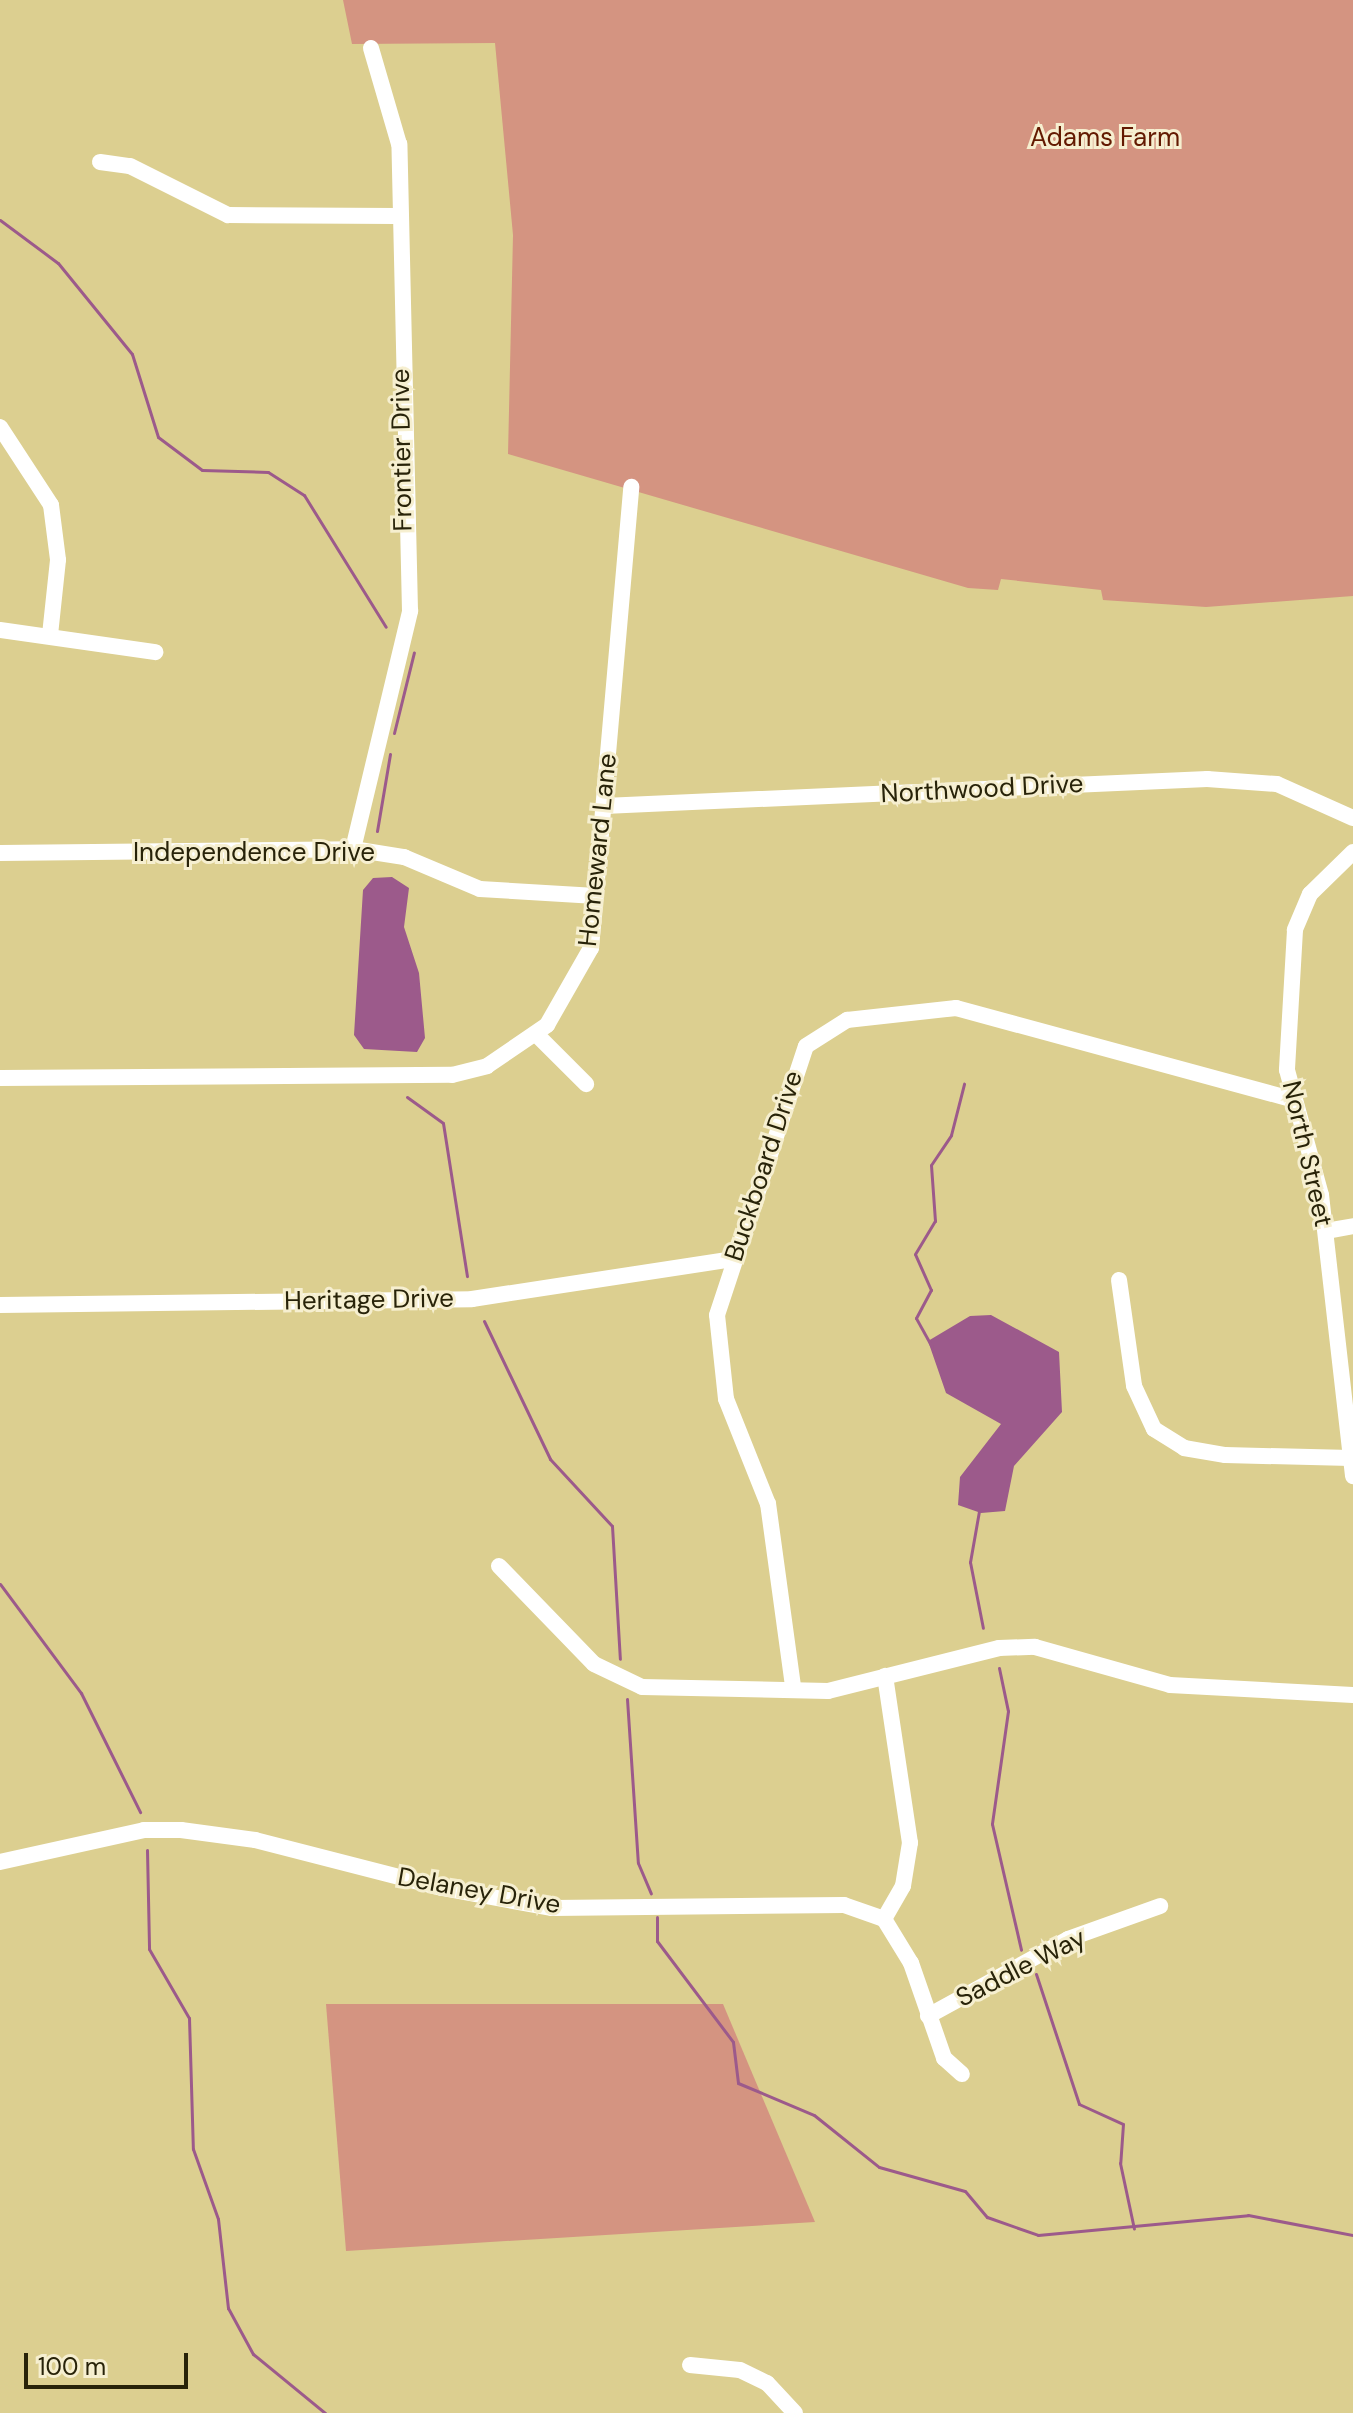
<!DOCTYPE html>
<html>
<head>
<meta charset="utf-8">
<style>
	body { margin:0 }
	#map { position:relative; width:1353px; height:2413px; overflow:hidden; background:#dccf90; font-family:"DM Sans",sans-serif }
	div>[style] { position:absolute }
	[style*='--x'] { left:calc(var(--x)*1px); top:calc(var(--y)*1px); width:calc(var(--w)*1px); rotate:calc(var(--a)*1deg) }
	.green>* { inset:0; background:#d49481 }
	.water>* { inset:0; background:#9c5a8b }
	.stream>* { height:3px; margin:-1.5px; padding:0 1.5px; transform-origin:1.5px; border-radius:1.5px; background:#9c5a8b }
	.minor>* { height:16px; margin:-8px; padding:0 8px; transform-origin:8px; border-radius:8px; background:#fff }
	span { translate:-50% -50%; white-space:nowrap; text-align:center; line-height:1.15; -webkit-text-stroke:6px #f6efd0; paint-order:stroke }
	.park-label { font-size:26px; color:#631a01 }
	.street-label { font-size:26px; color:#282309 }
	.scale { position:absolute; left:24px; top:2353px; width:164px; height:36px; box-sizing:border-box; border:4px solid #282309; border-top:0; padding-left:10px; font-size:24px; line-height:28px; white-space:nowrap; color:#282309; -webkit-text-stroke:6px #f6efd0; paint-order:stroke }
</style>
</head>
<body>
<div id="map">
	<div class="green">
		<div style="clip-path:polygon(343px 0,1353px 0,1353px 596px,1206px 607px,1103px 600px,1101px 590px,1001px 579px,998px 590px,968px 588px,508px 454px,513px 235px,495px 43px,352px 44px)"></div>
		<div style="clip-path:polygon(326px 2004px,723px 2004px,815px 2222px,346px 2251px)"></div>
	</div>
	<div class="water">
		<div style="clip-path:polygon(392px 877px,409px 888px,404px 927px,419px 973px,425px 1038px,417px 1052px,364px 1049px,354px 1035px,363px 890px,373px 878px)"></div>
		<div style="clip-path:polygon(991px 1315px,1059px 1352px,1062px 1412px,1014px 1466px,1005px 1511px,981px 1513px,958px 1505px,960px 1477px,1001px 1424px,946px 1393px,928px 1341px,970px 1316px)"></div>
	</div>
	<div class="stream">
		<div style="--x:0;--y:220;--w:72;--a:36.6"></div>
		<div style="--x:58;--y:263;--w:117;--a:50.9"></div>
		<div style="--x:132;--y:354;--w:87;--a:72.6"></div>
		<div style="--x:158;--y:437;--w:55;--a:36.9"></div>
		<div style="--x:202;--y:470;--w:66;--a:1.7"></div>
		<div style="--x:268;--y:472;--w:43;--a:32.6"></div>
		<div style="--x:304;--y:495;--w:155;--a:58.2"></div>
		<div style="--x:394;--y:733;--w:83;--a:-76.1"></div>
		<div style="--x:377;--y:831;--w:78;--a:-80.4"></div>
		<div style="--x:407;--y:1097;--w:44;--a:35.8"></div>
		<div style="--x:443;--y:1123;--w:155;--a:81.1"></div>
		<div style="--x:484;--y:1321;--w:153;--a:64.4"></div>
		<div style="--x:550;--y:1459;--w:91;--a:47.2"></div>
		<div style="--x:612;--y:1526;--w:133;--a:86.6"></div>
		<div style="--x:932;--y:1347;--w:33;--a:-119"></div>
		<div style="--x:916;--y:1318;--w:32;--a:-62"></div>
		<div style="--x:931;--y:1290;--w:39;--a:-114"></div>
		<div style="--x:915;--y:1254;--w:39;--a:-59"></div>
		<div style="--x:935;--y:1221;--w:56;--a:-94.1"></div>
		<div style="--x:931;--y:1165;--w:36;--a:-56"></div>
		<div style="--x:951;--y:1135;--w:53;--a:-75.7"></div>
		<div style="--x:979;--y:1511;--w:52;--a:100"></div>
		<div style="--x:970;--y:1562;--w:67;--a:78.9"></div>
		<div style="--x:0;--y:1584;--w:136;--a:53.4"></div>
		<div style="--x:81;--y:1693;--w:133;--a:63.6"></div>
		<div style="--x:999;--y:1668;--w:44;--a:78.2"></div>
		<div style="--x:1008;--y:1711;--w:114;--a:98.1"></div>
		<div style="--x:992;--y:1824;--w:129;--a:77"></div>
		<div style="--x:627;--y:1699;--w:164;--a:86.2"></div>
		<div style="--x:638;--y:1863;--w:33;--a:67"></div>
		<div style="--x:147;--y:1850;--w:99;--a:88.8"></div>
		<div style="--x:149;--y:1949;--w:80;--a:59.9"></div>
		<div style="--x:189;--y:2018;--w:131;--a:88.3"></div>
		<div style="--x:193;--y:2149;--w:74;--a:70.3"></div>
		<div style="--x:218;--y:2219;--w:90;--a:83.6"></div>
		<div style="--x:228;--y:2308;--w:52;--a:61.5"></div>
		<div style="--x:253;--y:2354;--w:93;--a:39.3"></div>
		<div style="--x:657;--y:1917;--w:24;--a:90"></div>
		<div style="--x:657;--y:1941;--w:126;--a:53"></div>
		<div style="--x:733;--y:2042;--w:41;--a:83"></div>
		<div style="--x:738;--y:2083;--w:82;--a:22.8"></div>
		<div style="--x:814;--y:2115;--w:83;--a:38.7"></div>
		<div style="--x:879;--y:2167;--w:89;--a:15.6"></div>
		<div style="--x:965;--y:2191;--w:34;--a:50"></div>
		<div style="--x:987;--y:2217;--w:54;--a:19.4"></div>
		<div style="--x:1038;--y:2235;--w:211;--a:-5.4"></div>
		<div style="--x:1248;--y:2215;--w:107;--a:10.8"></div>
		<div style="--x:1036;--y:1974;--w:137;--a:71.7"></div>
		<div style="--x:1079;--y:2104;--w:48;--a:24.4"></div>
		<div style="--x:1123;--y:2124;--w:39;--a:94"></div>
		<div style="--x:1120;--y:2163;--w:67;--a:78"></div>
	</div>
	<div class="minor">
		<div style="--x:100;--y:162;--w:30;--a:8"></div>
		<div style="--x:130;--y:166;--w:110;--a:26.6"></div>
		<div style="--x:228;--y:215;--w:169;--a:0.3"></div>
		<div style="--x:0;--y:427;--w:93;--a:56.8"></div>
		<div style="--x:51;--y:505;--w:55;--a:82.7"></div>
		<div style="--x:58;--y:560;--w:75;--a:96.1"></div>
		<div style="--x:0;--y:630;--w:157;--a:8.1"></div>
		<div style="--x:604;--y:806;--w:604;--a:-2.56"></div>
		<div style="--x:1207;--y:779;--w:70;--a:4.1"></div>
		<div style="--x:1277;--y:784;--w:83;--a:24.1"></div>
		<div style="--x:353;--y:849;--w:245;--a:-76.5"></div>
		<div style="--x:410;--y:611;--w:467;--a:-91.3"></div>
		<div style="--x:399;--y:144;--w:100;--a:-106.3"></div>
		<div style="--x:1353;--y:852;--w:60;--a:135.7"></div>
		<div style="--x:1310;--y:894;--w:39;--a:113"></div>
		<div style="--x:1295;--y:930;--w:140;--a:93.3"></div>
		<div style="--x:1287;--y:1070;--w:130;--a:74.8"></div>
		<div style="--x:1321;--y:1195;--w:283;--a:83.5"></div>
		<div style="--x:0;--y:853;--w:353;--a:-0.6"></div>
		<div style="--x:353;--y:849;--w:52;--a:8.9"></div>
		<div style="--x:404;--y:857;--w:82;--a:22.8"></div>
		<div style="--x:480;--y:889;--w:116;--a:3.5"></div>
		<div style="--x:536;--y:1034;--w:71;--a:45"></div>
		<div style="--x:0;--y:1078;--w:452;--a:-0.4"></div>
		<div style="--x:452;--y:1075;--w:36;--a:-14"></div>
		<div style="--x:487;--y:1066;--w:73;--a:-34.3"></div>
		<div style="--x:547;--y:1025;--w:89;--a:-60.3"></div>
		<div style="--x:591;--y:948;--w:463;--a:-85"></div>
		<div style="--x:1326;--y:1231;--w:27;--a:-10"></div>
		<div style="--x:1119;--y:1280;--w:107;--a:81.9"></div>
		<div style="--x:1134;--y:1386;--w:47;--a:65.1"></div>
		<div style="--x:1154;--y:1429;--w:36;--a:32"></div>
		<div style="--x:1184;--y:1448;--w:42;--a:9.7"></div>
		<div style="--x:1225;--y:1455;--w:126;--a:1.4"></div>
		<div style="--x:0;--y:1305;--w:472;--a:-0.7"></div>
		<div style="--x:472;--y:1299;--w:265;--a:-8.7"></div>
		<div style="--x:499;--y:1566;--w:136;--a:45.9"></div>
		<div style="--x:594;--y:1664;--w:53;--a:25.6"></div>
		<div style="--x:642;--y:1687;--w:186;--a:1.2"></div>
		<div style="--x:828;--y:1691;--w:176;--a:-14.1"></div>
		<div style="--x:999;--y:1648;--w:36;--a:-2"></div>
		<div style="--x:1035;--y:1647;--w:140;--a:15.7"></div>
		<div style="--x:1170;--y:1685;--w:183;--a:3.1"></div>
		<div style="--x:793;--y:1686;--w:184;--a:-97.8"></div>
		<div style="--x:768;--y:1504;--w:113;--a:-111.8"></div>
		<div style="--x:726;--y:1399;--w:84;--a:-96.1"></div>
		<div style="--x:717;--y:1315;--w:283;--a:-71.7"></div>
		<div style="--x:806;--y:1046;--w:49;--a:-32.4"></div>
		<div style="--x:847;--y:1020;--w:110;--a:-6.3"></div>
		<div style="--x:956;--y:1008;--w:347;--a:15.2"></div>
		<div style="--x:0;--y:1862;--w:148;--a:-12.5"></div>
		<div style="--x:144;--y:1830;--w:37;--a:0"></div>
		<div style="--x:181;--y:1830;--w:75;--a:7.7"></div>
		<div style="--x:255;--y:1840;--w:193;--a:14.4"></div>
		<div style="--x:442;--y:1888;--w:112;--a:10.3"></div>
		<div style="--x:552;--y:1908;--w:292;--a:-0.6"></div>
		<div style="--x:844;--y:1905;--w:42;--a:19.3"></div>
		<div style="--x:884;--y:1919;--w:52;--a:58.5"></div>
		<div style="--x:911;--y:1963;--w:101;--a:70.8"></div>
		<div style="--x:944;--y:2058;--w:24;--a:42"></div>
		<div style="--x:884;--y:1919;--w:38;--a:-60"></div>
		<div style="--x:903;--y:1886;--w:44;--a:-80.8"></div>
		<div style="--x:910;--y:1843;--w:169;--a:-98.5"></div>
		<div style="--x:928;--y:2016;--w:160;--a:-28.8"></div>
		<div style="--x:1068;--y:1939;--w:98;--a:-19.7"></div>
		<div style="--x:690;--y:2365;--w:50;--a:5.7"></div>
		<div style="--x:740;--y:2370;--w:30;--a:26"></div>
		<div style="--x:767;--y:2383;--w:41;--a:47"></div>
	</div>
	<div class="park-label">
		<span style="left:1105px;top:138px">Adams Farm</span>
	</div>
	<div class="street-label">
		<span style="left:402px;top:450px;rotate:-91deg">Frontier Drive</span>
		<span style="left:982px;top:789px;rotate:-3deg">Northwood Drive</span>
		<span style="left:598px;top:850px;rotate:-84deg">Homeward Lane</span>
		<span style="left:254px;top:853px">Independence Drive</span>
		<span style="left:1307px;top:1154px;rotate:77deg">North Street</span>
		<span style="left:764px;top:1166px;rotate:-72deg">Buckboard Drive</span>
		<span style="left:369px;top:1300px;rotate:-1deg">Heritage Drive</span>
		<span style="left:479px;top:1891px;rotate:10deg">Delaney Drive</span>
		<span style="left:1021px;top:1968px;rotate:-27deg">Saddle Way</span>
	</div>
	<div class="scale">100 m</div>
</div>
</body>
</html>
